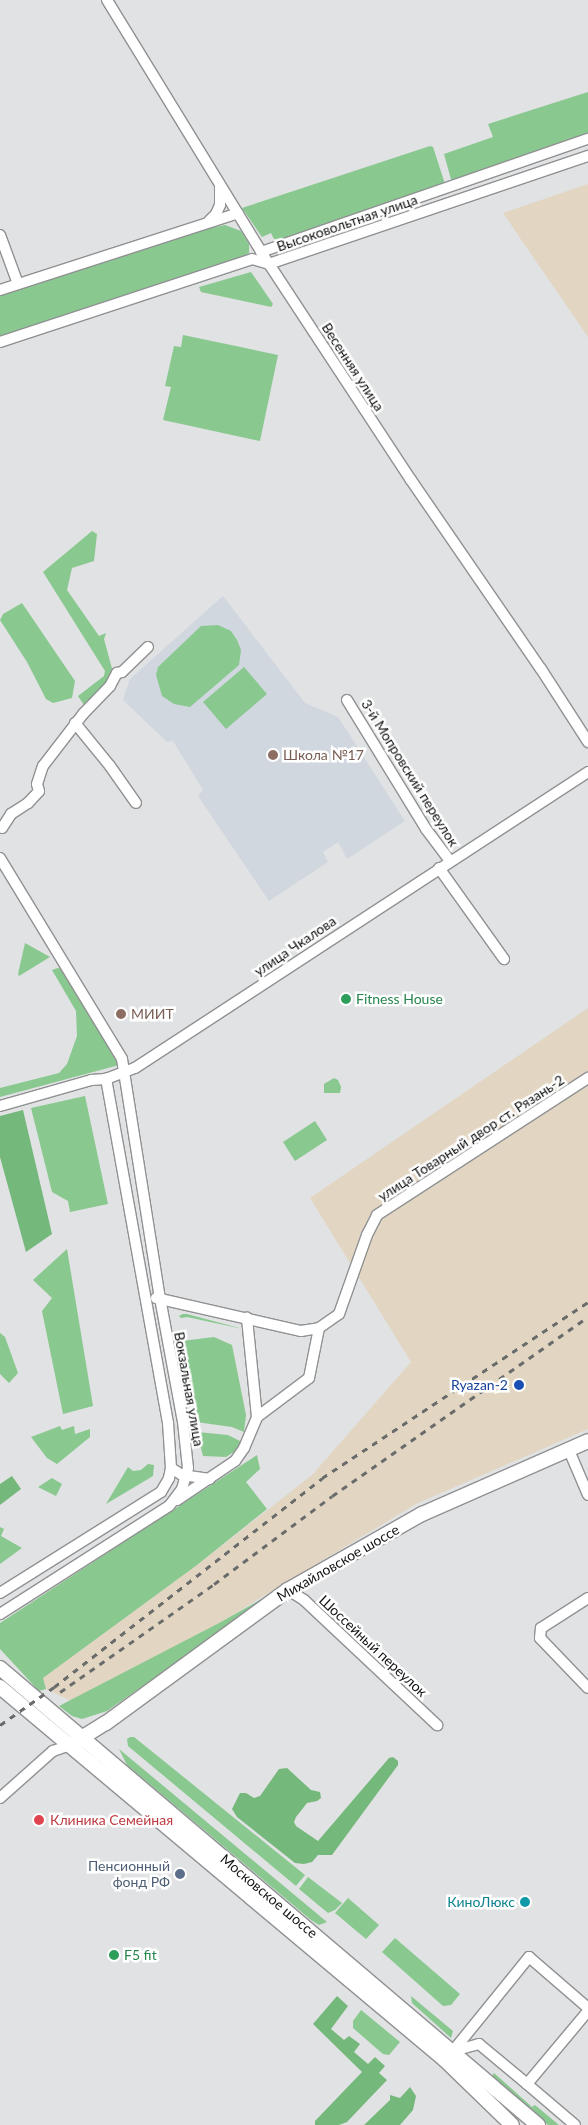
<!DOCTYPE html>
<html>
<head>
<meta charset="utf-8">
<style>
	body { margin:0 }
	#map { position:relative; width:588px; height:2125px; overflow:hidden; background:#e0e2e3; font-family:Lato,sans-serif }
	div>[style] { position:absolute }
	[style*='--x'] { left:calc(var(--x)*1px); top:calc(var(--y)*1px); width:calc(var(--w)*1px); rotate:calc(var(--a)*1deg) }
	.built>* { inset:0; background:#d1d7df }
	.industrial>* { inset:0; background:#e2d6c2 }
	.green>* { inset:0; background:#89c88f }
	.forest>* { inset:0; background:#74b87b }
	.roads { filter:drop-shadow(1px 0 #909193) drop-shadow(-1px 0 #909193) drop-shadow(0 1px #909193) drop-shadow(0 -1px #909193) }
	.minor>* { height:10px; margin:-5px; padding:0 5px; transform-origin:5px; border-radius:5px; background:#fff }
	.major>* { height:14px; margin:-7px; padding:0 7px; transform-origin:7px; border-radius:7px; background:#fff }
	.rail>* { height:2.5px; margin-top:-1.25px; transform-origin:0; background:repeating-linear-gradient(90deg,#696b6b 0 6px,transparent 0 12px) }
	.dots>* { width:14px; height:14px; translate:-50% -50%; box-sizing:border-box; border:2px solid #fff; border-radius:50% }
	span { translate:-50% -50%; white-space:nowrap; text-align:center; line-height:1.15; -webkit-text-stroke:5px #fff; paint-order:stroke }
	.street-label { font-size:14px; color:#111212 }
	.education-label { font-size:14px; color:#785e54 }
	.left { translate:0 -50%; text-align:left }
	.leisure-label { font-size:14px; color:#27864d }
	.transit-label { font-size:14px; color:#164399 }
	.right { translate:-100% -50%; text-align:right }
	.health-label { font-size:14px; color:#be3a42 }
	.service-label { font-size:14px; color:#4e5e75 }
	.culture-label { font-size:14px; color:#0d838f }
</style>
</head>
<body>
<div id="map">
	<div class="built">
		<div style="clip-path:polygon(223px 596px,305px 703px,338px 717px,405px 821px,347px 859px,338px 842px,323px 852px,328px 862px,269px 901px,198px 796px,203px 790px,173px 741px,167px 742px,123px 700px,130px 679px)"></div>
	</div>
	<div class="industrial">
		<div style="clip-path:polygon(588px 184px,588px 337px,503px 213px)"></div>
		<div style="clip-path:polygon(588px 1008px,588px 1429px,416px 1504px,219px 1623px,71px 1701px,46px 1689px,43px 1678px,197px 1565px,312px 1475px,411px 1362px,310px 1198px)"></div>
	</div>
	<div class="green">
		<div style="clip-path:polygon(588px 92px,588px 134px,452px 183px,444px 154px,493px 137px,488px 124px)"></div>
		<div style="clip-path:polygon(430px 146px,433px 147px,446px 187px,279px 240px,274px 239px,271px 233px,262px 237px,242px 208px)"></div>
		<div style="clip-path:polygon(225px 225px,241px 231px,249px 244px,249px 253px,242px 257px,0 337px,0 293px,197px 231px)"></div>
		<div style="clip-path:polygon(251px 272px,273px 304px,271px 307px,201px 292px,199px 287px)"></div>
		<div style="clip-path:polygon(183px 335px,278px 355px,260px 441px,163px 420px,171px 387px,165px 386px,174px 346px,181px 347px)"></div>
		<div style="clip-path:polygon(92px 531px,97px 534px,94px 561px,72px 568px,67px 590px,99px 636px,106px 633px,104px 639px,114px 676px,86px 708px,78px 696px,104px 676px,105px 671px,43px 572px)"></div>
		<div style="clip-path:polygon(22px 603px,75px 681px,72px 698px,53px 703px,46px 699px,27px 662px,0 620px,3px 614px)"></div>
		<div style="clip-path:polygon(218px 625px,231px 631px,237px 640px,241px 650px,239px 665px,190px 707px,174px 704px,162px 696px,156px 675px,158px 667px,201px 626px)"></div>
		<div style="clip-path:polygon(244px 667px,267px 694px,226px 729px,203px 702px)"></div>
		<div style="clip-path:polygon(25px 943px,50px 957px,19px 976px,18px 974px)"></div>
		<div style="clip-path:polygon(58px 968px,65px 969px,117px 1053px,119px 1065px,0 1097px,0 1088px,59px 1073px,67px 1064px,77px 1036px,76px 1011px,52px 970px)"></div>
		<div style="clip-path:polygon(334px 1078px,338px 1080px,341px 1087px,340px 1093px,324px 1093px,324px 1084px)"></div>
		<div style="clip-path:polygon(85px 1096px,108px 1204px,70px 1212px,68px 1201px,52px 1192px,31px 1108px)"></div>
		<div style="clip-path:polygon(315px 1121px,327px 1140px,295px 1161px,283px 1142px)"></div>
		<div style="clip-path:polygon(67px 1249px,93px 1406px,63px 1414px,42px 1311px,52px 1298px,33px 1280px)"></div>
		<div style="clip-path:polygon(183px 1314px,187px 1314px,243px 1329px,187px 1317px,181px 1318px,179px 1316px)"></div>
		<div style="clip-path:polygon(0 1333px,5px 1337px,18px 1373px,9px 1383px,0 1374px)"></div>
		<div style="clip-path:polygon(214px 1337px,232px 1345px,246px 1415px,244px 1432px,232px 1427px,196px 1422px,182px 1341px)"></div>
		<div style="clip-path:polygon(60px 1426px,62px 1430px,74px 1426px,75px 1434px,90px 1429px,90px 1437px,57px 1464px,47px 1458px,31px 1437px)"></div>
		<div style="clip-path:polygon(197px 1432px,228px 1435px,242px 1442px,237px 1450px,226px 1457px,203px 1456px)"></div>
		<div style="clip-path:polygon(257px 1455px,260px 1469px,246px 1482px,267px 1509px,197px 1565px,43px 1678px,46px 1689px,39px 1691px,0 1649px,0 1623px)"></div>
		<div style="clip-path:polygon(148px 1464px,154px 1465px,153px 1476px,106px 1504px,128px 1467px,133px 1471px,141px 1470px)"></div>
		<div style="clip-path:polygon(52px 1478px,62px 1484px,56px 1496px,38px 1487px)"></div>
		<div style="clip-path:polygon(0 1527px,4px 1529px,1px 1536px,22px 1548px,0 1564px)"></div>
		<div style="clip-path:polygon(290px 1583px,107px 1711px,82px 1719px,72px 1716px,59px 1706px,219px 1623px)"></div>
		<div style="clip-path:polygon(130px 1737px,134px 1737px,305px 1875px,296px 1886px,128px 1746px,127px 1739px)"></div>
		<div style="clip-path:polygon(119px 1749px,327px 1922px,319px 1925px,311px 1920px,127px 1765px)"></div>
		<div style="clip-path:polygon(308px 1877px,342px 1903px,335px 1910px,328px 1913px,299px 1889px)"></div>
		<div style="clip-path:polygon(348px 1898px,379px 1925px,366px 1939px,335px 1913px)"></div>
		<div style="clip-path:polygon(395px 1938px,460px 1994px,451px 2005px,443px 2006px,382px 1952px)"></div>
		<div style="clip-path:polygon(411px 1996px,453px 2031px,451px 2038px,412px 2003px)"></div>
		<div style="clip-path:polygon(361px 2010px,400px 2042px,389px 2055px,383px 2054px,353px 2028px,353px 2021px)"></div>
		<div style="clip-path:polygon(494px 2073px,532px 2107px,535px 2105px,559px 2125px,548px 2125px,530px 2110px,492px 2076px)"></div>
	</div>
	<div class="forest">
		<div style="clip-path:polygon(23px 1110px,52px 1234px,26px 1252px,0 1157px,0 1116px)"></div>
		<div style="clip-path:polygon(12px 1476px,21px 1489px,0 1505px,0 1484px)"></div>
		<div style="clip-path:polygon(393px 1757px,398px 1761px,398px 1765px,332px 1855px,318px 1855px,312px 1862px,304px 1864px,295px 1863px,237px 1817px,232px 1809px,240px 1793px,246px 1793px,254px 1798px,260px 1796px,279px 1769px,287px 1768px,311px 1790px,320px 1792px,321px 1798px,317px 1801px,307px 1803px,296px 1817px,294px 1822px,296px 1826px,318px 1841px,389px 1758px)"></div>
		<div style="clip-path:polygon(337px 1996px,348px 2006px,331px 2029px,344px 2040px,349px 2036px,360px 2044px,354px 2052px,368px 2064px,375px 2057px,385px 2066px,379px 2073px,387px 2080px,347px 2122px,339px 2125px,315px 2125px,315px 2121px,362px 2072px,313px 2024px)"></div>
		<div style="clip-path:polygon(410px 2087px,416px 2096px,413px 2110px,400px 2125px,364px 2125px,390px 2100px,390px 2095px,400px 2098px)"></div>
	</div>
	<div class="roads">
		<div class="minor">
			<div style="--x:107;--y:0;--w:310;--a:58.5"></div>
			<div style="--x:269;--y:264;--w:258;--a:56.7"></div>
			<div style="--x:411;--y:480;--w:229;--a:55.5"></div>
			<div style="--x:541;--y:669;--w:87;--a:57.2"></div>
			<div style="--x:209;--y:221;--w:10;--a:-45"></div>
			<div style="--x:216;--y:214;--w:10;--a:-66"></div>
			<div style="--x:220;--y:205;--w:18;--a:-90"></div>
			<div style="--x:0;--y:235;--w:52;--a:69.8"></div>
			<div style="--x:261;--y:252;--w:346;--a:-19.1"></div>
			<div style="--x:0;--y:290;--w:250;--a:-17.9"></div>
			<div style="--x:0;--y:342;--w:265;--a:-18.2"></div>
			<div style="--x:252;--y:259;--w:18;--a:16"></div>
			<div style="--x:269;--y:264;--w:337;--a:-18.7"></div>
			<div style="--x:347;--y:700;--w:151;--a:58.5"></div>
			<div style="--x:426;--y:829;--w:40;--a:53"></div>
			<div style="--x:75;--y:723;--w:55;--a:50.9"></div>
			<div style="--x:110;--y:766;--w:45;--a:54.9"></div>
			<div style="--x:2;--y:828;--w:17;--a:-57"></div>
			<div style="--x:11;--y:814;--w:20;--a:-33"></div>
			<div style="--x:28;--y:803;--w:16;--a:-47"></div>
			<div style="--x:39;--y:791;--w:7;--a:-106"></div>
			<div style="--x:37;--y:784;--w:19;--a:-72"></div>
			<div style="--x:43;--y:766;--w:66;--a:-52.4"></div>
			<div style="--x:83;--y:714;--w:39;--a:-46"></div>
			<div style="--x:110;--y:686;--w:15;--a:-62"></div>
			<div style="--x:117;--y:673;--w:5;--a:-11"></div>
			<div style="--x:122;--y:672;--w:36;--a:-44"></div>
			<div style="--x:0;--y:858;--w:235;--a:58.7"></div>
			<div style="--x:122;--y:1059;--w:242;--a:81"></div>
			<div style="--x:160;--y:1298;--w:126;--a:79.5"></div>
			<div style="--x:183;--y:1422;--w:46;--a:83.8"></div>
			<div style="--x:188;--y:1468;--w:22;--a:106"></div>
			<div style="--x:182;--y:1489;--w:21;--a:127"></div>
			<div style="--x:169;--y:1506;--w:201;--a:147.4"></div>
			<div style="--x:439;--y:868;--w:112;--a:54.5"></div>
			<div style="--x:0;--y:1106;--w:95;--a:-15.9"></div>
			<div style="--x:91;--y:1080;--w:15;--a:-4"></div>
			<div style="--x:106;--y:1079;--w:31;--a:-21"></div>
			<div style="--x:135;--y:1068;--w:541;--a:-33.16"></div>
			<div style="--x:156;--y:1298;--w:149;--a:12.8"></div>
			<div style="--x:301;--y:1331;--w:18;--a:-9"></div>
			<div style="--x:319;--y:1328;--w:51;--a:101.3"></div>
			<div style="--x:309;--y:1378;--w:65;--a:143.1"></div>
			<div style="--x:319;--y:1328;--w:24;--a:-35"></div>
			<div style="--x:339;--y:1314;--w:84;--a:-70.5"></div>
			<div style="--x:367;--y:1235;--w:22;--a:-63"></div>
			<div style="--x:377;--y:1215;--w:252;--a:-33"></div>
			<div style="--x:568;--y:1448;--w:51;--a:66.9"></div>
			<div style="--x:171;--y:1468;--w:13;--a:32"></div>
			<div style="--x:182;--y:1475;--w:28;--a:8"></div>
			<div style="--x:177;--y:1500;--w:70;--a:-33.9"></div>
			<div style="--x:235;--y:1461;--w:16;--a:-55"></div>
			<div style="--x:244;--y:1448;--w:34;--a:-67"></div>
			<div style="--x:257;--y:1417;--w:100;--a:-95.8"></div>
			<div style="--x:288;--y:1590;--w:19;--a:32"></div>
			<div style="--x:304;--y:1600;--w:183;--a:43.2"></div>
			<div style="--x:0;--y:1593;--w:190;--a:-32.1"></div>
			<div style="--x:161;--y:1492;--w:16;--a:-60"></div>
			<div style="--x:169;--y:1478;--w:10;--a:-79"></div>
			<div style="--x:171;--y:1468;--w:45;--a:-93.8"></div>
			<div style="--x:168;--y:1423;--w:350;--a:-100.2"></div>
			<div style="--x:588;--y:1598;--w:56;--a:147.4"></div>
			<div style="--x:541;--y:1628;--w:10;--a:96"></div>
			<div style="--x:540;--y:1638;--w:69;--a:46.2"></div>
			<div style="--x:0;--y:1798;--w:71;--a:-41.6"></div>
			<div style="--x:53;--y:1751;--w:18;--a:-19"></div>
			<div style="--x:453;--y:2051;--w:121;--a:-51"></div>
			<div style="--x:529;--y:1957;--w:78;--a:40.8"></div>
			<div style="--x:453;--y:2051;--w:27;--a:-15"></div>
			<div style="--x:479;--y:2044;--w:62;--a:39.8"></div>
			<div style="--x:527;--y:2084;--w:95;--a:-50.1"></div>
			<div style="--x:527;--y:2084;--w:63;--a:40.5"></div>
		</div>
		<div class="major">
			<div style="--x:0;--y:1668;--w:706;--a:40.35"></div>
			<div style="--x:0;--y:1687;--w:581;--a:39.97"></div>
			<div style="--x:445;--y:2060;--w:93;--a:44.1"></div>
			<div style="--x:75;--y:1742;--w:36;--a:-32"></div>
			<div style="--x:106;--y:1723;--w:225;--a:-36.2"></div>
			<div style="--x:288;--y:1590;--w:154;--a:-29.6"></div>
			<div style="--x:422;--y:1514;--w:181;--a:-23.7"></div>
		</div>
	</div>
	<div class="rail">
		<div style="--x:60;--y:1692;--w:188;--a:-35"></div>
		<div style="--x:214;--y:1584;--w:147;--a:-36.7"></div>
		<div style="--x:332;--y:1496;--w:312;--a:-35"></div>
		<div style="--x:0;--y:1725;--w:66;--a:-35.1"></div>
		<div style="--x:54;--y:1687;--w:340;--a:-37.9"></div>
		<div style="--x:322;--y:1478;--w:319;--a:-33.5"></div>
	</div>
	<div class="dots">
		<div style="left:273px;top:755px;background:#8d6e63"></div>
		<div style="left:346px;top:999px;background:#2e9e5b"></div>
		<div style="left:121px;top:1014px;background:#8d6e63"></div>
		<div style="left:519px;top:1385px;background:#1a4fb4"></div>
		<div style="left:39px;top:1820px;background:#e0444e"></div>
		<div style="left:180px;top:1874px;background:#5c6f8a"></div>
		<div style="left:525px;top:1902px;background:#0f9aa8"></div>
		<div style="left:114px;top:1955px;background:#2e9e5b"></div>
	</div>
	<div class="street-label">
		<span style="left:347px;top:223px;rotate:-19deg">Высоковольтная улица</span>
		<span style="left:353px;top:367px;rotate:57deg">Весенняя улица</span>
		<span style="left:410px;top:773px;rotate:58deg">3-й Мопровский переулок</span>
		<span style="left:295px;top:946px;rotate:-34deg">улица Чкалова</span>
		<span style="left:471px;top:1138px;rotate:-33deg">улица Товарный двор ст. Рязань-2</span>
		<span style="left:189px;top:1389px;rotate:80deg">Вокзальная улица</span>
		<span style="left:338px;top:1563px;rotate:-30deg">Михайловское шоссе</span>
		<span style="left:373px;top:1646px;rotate:43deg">Шоссейный переулок</span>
		<span style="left:269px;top:1896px;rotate:40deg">Московское шоссе</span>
	</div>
	<div class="education-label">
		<span class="left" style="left:283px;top:755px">Школа №17</span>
		<span class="left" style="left:131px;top:1014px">МИИТ</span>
	</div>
	<div class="leisure-label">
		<span class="left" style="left:356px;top:999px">Fitness House</span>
		<span class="left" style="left:124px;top:1955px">F5 fit</span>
	</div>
	<div class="transit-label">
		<span class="right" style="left:508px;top:1385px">Ryazan-2</span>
	</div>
	<div class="health-label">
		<span class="left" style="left:50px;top:1820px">Клиника Семейная</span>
	</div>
	<div class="service-label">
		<span class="right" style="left:170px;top:1874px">Пенсионный<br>фонд РФ</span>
	</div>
	<div class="culture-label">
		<span class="right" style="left:515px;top:1902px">КиноЛюкс</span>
	</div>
</div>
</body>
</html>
